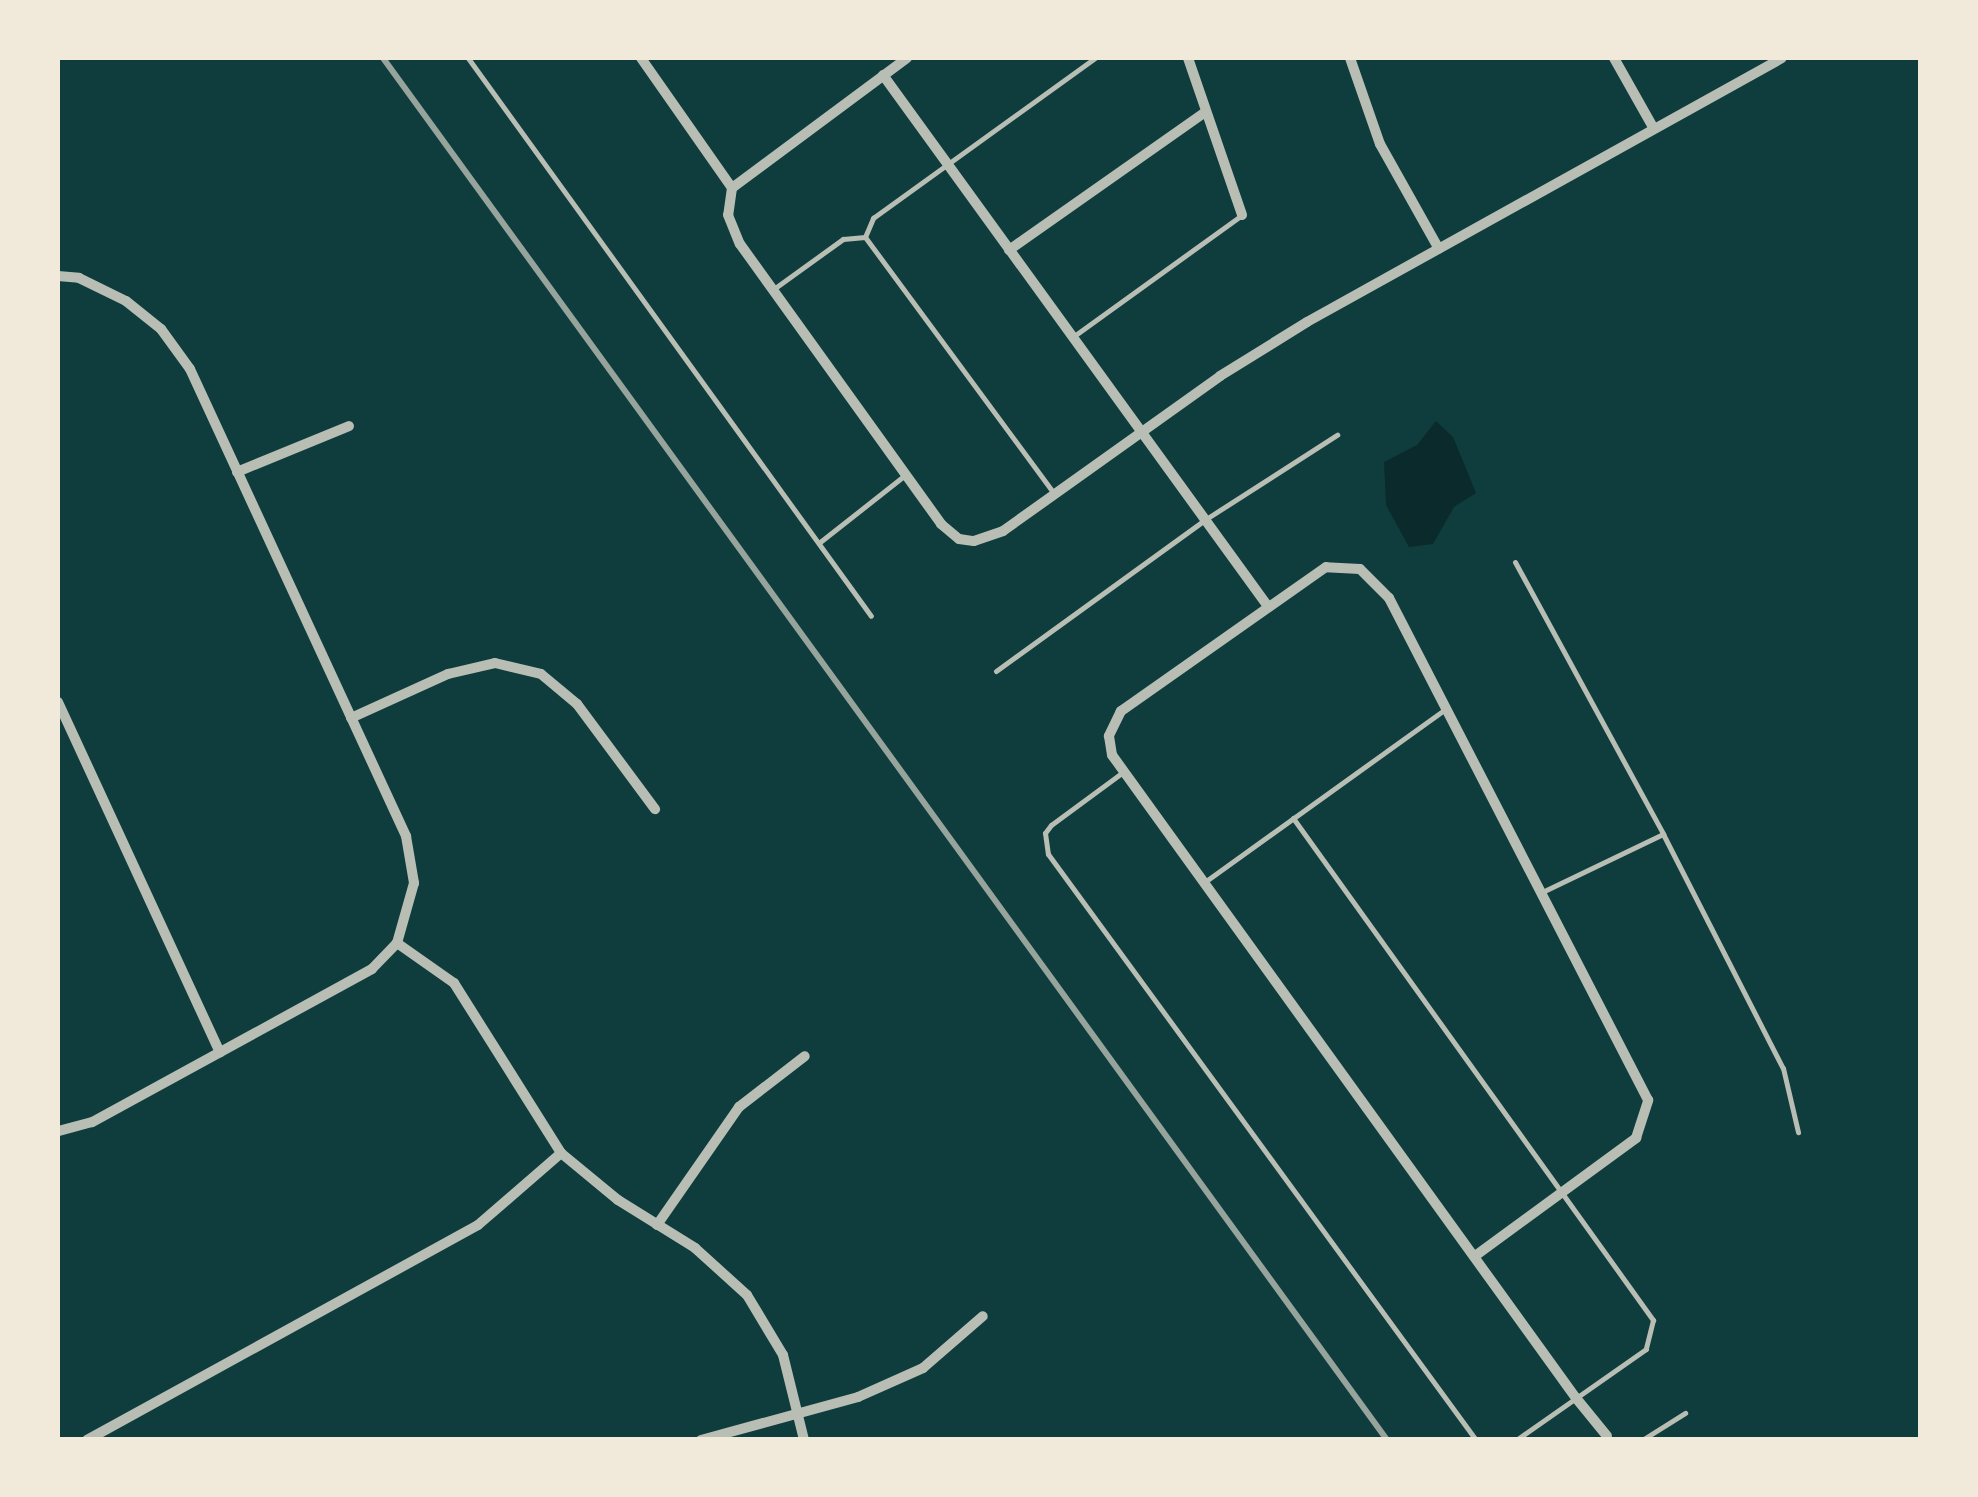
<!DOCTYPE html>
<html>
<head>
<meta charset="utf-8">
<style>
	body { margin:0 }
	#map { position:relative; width:1978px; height:1497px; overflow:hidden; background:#0f3d3e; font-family:"Sofia Sans Condensed",sans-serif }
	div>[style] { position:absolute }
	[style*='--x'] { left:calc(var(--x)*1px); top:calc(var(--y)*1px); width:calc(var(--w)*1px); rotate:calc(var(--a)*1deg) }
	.water>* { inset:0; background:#0a2a2b }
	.service>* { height:5px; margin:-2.5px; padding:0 2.5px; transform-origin:2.5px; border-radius:2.5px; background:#b8beb3 }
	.minor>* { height:10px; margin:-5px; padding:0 5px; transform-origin:5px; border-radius:5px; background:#b8beb3 }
	.rail>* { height:6px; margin:-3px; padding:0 3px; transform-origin:3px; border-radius:3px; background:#97a49c }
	span { translate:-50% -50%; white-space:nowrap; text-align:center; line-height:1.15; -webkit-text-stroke:8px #f1e9da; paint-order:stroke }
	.frame { position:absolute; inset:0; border:60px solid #f1e9da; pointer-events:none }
</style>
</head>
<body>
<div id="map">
	<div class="water">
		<div style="clip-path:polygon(1436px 421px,1453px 437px,1476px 493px,1454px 507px,1433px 544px,1409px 547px,1386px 505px,1384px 462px,1417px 445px)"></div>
	</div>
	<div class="service">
		<div style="--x:468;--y:58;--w:688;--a:54.16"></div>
		<div style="--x:865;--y:237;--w:21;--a:-67"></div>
		<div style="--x:873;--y:218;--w:274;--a:-35.8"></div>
		<div style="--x:775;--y:288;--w:84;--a:-35.8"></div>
		<div style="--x:843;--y:239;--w:22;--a:-5"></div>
		<div style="--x:865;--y:237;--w:317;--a:53.6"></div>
		<div style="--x:1074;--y:336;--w:207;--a:-35.8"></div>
		<div style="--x:820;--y:542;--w:107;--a:-38.2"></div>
		<div style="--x:1515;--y:562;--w:310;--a:61.4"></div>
		<div style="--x:1663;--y:834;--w:134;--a:154.4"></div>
		<div style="--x:996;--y:671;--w:259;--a:-35.9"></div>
		<div style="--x:1206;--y:519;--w:156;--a:-32.7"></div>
		<div style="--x:1123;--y:772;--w:89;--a:143.6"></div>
		<div style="--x:1051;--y:825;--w:10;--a:127"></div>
		<div style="--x:1045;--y:833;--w:21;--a:82"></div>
		<div style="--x:1048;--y:854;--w:726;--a:53.86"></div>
		<div style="--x:1293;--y:818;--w:618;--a:54.35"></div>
		<div style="--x:1653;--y:1320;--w:30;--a:104"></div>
		<div style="--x:1646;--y:1349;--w:159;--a:145"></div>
		<div style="--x:1663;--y:834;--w:263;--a:62.9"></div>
		<div style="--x:1783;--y:1068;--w:66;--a:76.8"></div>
		<div style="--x:1206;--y:881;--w:294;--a:-35.7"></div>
		<div style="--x:1642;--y:1440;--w:51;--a:-32.1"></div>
	</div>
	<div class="minor">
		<div style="--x:641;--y:58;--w:159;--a:55"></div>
		<div style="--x:732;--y:188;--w:27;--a:98"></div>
		<div style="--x:728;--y:215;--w:31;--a:68"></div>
		<div style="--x:740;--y:244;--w:345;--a:54.3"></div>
		<div style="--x:941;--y:524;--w:23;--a:40"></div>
		<div style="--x:959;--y:539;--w:15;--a:8"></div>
		<div style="--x:974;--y:541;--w:31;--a:-19"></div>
		<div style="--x:1003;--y:531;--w:267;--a:-35.5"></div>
		<div style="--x:1220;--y:376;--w:102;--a:-31.8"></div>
		<div style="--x:1307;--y:322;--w:543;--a:-29.06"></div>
		<div style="--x:1188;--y:58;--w:166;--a:71"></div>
		<div style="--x:1350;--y:58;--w:91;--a:70.8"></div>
		<div style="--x:1380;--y:144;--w:120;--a:60.7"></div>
		<div style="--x:1614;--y:58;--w:81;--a:60.6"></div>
		<div style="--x:883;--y:75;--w:654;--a:54.08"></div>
		<div style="--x:732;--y:188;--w:218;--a:-36.6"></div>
		<div style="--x:1009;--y:250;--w:240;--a:-35.1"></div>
		<div style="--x:58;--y:276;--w:21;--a:5"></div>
		<div style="--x:79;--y:278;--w:52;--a:26.1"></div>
		<div style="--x:126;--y:301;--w:45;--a:38.7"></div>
		<div style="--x:161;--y:329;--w:49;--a:54.1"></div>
		<div style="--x:190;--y:369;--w:515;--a:65.18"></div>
		<div style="--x:406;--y:836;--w:48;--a:80.3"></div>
		<div style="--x:414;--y:883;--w:62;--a:105.8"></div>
		<div style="--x:397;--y:943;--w:36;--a:134"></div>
		<div style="--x:372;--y:969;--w:319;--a:151.3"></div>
		<div style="--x:92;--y:1122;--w:35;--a:165"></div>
		<div style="--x:237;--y:472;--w:121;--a:-22.3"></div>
		<div style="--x:58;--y:702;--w:386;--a:65.2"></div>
		<div style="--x:351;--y:718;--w:107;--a:-24.4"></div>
		<div style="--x:448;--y:674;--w:48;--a:-13.2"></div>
		<div style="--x:495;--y:663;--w:47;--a:13.4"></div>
		<div style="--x:541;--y:674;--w:47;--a:39.8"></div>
		<div style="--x:577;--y:704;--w:131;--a:53.4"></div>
		<div style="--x:397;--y:943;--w:70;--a:35.1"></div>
		<div style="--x:454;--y:983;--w:201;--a:57.8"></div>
		<div style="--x:561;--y:1153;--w:74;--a:39.5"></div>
		<div style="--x:618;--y:1200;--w:91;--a:31.9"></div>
		<div style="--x:695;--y:1248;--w:70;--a:42.1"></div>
		<div style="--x:747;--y:1295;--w:70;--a:59"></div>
		<div style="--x:783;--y:1355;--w:88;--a:76.1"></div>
		<div style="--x:657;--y:1225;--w:144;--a:-55.2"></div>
		<div style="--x:739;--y:1107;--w:83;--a:-37.7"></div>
		<div style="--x:1475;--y:1256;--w:200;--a:-36.2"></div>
		<div style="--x:1636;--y:1138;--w:40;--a:-72"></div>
		<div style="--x:1648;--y:1100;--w:565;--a:-117.29"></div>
		<div style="--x:1389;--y:598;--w:41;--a:-135"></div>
		<div style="--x:1360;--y:569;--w:34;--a:-177"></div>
		<div style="--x:1326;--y:567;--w:251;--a:144.9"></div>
		<div style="--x:1121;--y:711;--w:28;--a:116"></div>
		<div style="--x:1109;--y:736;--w:19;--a:81"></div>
		<div style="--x:1112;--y:755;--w:793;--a:54.19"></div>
		<div style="--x:1576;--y:1398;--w:49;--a:50.8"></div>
		<div style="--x:87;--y:1440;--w:446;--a:-28.8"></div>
		<div style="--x:478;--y:1225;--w:110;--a:-40.9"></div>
		<div style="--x:701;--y:1440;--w:163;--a:-15.3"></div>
		<div style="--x:858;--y:1397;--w:71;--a:-24"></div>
		<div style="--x:923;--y:1368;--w:79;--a:-40.9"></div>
	</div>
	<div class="rail">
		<div style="--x:383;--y:58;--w:1708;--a:54"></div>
	</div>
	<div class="frame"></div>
</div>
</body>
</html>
